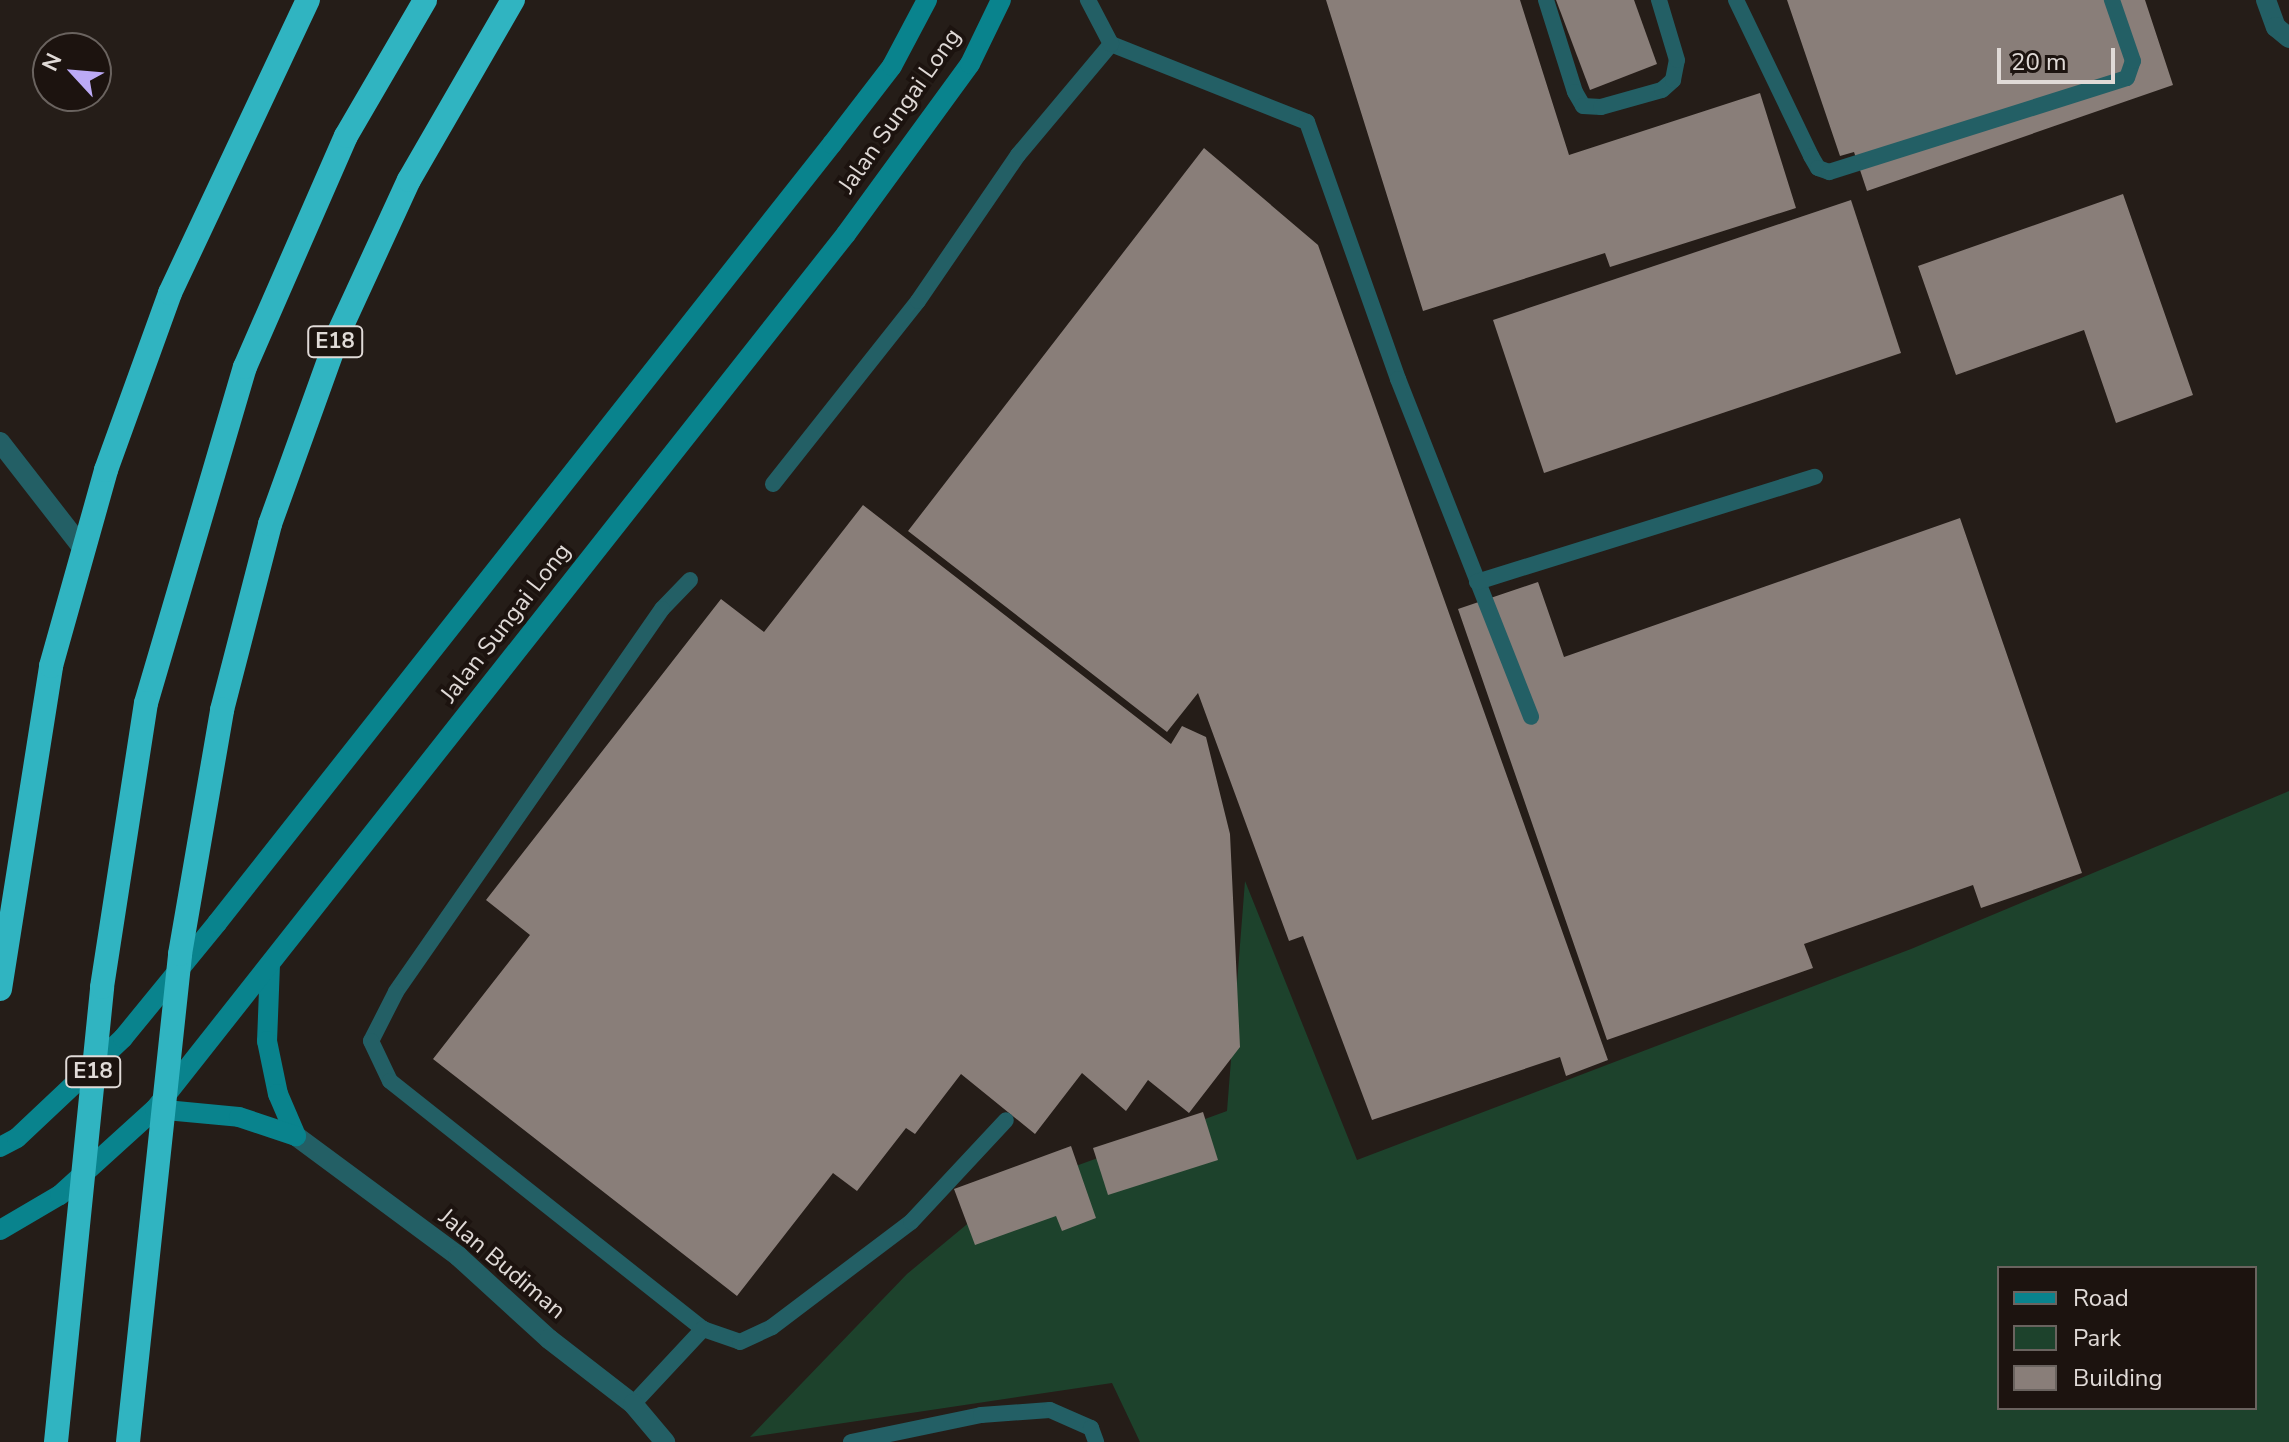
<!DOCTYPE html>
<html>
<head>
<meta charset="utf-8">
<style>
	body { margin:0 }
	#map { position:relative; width:2289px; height:1442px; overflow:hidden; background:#251d18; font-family:"Nunito Sans",sans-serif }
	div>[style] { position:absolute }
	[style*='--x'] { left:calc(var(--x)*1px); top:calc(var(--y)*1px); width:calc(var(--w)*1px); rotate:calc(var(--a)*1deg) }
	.green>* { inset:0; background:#1d422c }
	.building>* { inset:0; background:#897e79 }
	.lane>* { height:16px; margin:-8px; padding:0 8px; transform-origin:8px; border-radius:8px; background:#235f65 }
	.street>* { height:20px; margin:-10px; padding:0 10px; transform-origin:10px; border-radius:10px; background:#235f65 }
	.secondary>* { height:20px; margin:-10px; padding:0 10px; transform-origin:10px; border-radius:10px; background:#09838d }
	.highway>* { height:24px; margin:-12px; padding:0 12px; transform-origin:12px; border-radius:12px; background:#30b4c1 }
	.highway-bridge>* { height:24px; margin:-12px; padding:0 12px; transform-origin:12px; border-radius:12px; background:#30b4c1 }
	span { translate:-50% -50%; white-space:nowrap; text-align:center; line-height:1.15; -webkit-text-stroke:8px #1c130f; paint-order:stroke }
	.shield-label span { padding:2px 6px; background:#1c130f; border:2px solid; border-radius:6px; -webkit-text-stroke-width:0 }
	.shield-label { font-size:22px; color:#e0dad7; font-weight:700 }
	.street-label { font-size:24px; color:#e0dad7 }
	.legend { position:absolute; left:1997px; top:1266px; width:260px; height:144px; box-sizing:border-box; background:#1c130f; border:2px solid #6a635f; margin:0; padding:10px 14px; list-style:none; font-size:24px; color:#e0dad7 }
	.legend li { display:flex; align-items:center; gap:16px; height:40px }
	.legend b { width:40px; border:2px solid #6a635f }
	.north { position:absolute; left:32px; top:32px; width:80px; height:80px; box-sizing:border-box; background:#1c130f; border:2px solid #6a635f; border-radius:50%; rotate:296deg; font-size:22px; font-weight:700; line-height:32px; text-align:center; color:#e0dad7 }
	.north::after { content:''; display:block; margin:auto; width:28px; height:36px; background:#bcaaf6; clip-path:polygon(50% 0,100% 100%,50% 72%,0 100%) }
	.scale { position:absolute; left:1997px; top:48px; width:118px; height:36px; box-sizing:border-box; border:4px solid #e0dad7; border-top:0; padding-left:10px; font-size:24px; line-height:28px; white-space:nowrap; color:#e0dad7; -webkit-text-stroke:6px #1c130f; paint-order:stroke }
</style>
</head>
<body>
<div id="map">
	<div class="green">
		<div style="clip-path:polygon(evenodd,2289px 791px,2289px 1442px,1140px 1442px,1112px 1383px,750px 1437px,907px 1274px,1007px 1191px,1227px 1111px,1245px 881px,1357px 1160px,1911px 949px,2289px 791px,1999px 1268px,2255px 1268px,2255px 1408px,1999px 1408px,1999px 1268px)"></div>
	</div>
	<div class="building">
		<div style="clip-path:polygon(1326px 0,1520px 0,1569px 155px,1760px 93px,1796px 208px,1610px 267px,1605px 253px,1423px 311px)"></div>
		<div style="clip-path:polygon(1556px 0,1634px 0,1657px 64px,1590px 90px)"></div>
		<div style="clip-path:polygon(1787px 0,2145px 0,2173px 85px,1867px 191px,1854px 152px,1840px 156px)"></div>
		<div style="clip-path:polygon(1204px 148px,1318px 245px,1608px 1060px,1566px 1076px,1560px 1057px,1372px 1120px,1303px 936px,1289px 941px,1198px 693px,1167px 732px,908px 531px)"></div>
		<div style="clip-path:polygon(2123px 194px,2193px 395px,2116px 423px,2084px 330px,1956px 375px,1918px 266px)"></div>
		<div style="clip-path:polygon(1851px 200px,1901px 353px,1544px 473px,1493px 320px)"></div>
		<div style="clip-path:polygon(863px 505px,1171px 744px,1182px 726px,1206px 737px,1230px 834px,1240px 1047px,1189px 1113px,1148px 1080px,1126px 1111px,1082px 1073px,1035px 1134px,961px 1074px,915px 1134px,906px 1128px,857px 1191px,833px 1173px,737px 1296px,433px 1059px,530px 935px,486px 900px,721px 599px,764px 632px)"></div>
		<div style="clip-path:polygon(1960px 518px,2082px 873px,1981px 908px,1973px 885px,1804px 944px,1813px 968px,1607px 1040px,1458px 609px,1538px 582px,1564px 657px)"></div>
		<div style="clip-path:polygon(1203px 1112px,1218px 1160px,1108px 1195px,1093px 1148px)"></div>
		<div style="clip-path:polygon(1071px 1146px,1096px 1218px,1062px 1231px,1056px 1216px,975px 1245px,954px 1189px)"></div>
	</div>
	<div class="lane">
		<div style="--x:1546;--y:0;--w:96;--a:72.5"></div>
		<div style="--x:1575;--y:92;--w:16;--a:60"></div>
		<div style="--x:1583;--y:106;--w:18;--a:3"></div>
		<div style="--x:1601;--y:107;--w:63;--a:-15.6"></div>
		<div style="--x:1662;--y:90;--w:15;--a:-42"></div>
		<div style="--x:1673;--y:80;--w:20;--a:-79"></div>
		<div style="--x:1677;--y:60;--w:63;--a:-106.7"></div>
		<div style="--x:1736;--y:0;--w:173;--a:64.3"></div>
		<div style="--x:1811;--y:156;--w:14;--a:60"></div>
		<div style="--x:1818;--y:168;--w:12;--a:20"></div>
		<div style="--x:1829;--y:172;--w:312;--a:-17.5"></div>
		<div style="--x:2127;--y:78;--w:18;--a:-71"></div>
		<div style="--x:2133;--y:61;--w:65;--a:-109"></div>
		<div style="--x:1111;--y:44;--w:211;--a:21.7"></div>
		<div style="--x:1307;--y:122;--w:273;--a:70.5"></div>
		<div style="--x:1398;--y:379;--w:363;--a:68.5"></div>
		<div style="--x:773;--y:484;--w:233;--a:-51.6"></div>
		<div style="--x:918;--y:301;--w:177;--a:-55.6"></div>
		<div style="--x:1018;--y:155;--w:145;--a:-50"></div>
		<div style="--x:1111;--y:44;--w:50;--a:-117.6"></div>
		<div style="--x:690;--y:580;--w:40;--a:134"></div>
		<div style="--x:662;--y:609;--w:466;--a:124.8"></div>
		<div style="--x:396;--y:992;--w:55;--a:117"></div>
		<div style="--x:371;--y:1041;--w:44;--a:64.6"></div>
		<div style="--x:390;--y:1081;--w:399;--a:38.4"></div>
		<div style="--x:703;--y:1329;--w:39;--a:19"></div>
		<div style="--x:740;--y:1342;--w:35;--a:-25"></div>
		<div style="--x:772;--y:1327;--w:174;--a:-37.1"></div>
		<div style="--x:911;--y:1222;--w:139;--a:-47"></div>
		<div style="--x:1477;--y:582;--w:354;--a:-17.3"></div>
		<div style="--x:633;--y:1404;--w:103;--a:-47"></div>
		<div style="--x:851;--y:1442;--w:133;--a:-11.7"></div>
		<div style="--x:981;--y:1415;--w:69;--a:-4.1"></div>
		<div style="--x:1050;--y:1410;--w:45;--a:23.7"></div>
		<div style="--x:1091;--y:1428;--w:15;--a:70"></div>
	</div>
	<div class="street">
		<div style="--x:2266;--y:0;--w:29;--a:70"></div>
		<div style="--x:2276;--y:27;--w:17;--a:40"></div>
		<div style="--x:0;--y:442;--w:137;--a:52.1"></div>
		<div style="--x:296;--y:1136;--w:202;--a:36.5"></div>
		<div style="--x:458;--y:1256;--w:123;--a:42.4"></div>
		<div style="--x:549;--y:1339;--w:106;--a:37.7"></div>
		<div style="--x:633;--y:1404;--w:50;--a:49.9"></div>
	</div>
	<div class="secondary">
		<div style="--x:270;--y:964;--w:77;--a:92.2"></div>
		<div style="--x:267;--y:1041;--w:54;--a:78.3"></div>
		<div style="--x:278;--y:1094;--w:46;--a:66.8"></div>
		<div style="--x:155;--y:1109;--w:84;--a:5.4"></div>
		<div style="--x:239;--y:1117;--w:60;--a:18.4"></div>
		<div style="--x:0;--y:1147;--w:19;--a:-28"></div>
		<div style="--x:17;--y:1138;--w:146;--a:-43.3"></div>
		<div style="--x:123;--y:1038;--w:149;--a:-50.7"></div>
		<div style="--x:217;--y:923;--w:993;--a:-51.71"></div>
		<div style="--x:832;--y:144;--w:98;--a:-52.4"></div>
		<div style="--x:892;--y:66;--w:75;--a:-62.1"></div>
		<div style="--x:0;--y:1230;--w:69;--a:-30.3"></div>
		<div style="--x:60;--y:1195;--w:128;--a:-42.2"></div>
		<div style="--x:155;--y:1109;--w:1115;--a:-51.7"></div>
		<div style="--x:846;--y:234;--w:210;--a:-53.9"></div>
		<div style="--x:970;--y:64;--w:71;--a:-64.2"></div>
	</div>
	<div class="highway">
		<div style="--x:146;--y:703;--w:350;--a:-73.6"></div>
		<div style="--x:245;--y:367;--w:252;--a:-66.4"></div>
		<div style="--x:346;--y:136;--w:157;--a:-59.8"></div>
		<div style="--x:222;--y:710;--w:192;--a:-75.5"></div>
		<div style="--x:270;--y:524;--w:204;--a:-70.2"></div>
		<div style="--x:339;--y:332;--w:167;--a:-65.3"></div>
		<div style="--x:409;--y:180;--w:208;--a:-60"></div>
		<div style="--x:0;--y:989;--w:327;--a:-81"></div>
		<div style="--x:51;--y:666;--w:204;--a:-74.3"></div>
		<div style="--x:106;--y:470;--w:188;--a:-70.1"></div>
		<div style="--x:170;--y:293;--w:324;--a:-64.8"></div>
	</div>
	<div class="highway-bridge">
		<div style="--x:56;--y:1442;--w:457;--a:-84.2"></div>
		<div style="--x:102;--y:987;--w:287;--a:-81.2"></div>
		<div style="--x:128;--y:1442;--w:491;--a:-83.9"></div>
		<div style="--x:180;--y:954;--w:248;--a:-80.2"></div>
	</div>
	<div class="shield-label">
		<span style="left:335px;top:342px">E18</span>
		<span style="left:93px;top:1072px">E18</span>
	</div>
	<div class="street-label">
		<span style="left:900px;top:111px;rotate:-55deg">Jalan Sungai Long</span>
		<span style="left:506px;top:623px;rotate:-52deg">Jalan Sungai Long</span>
		<span style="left:502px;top:1264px;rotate:40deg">Jalan Budiman</span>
	</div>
	<ul class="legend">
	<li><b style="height:10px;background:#09838d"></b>Road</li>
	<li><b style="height:22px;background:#1d422c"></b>Park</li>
	<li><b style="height:22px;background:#897e79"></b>Building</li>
	</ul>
	<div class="north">N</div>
	<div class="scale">20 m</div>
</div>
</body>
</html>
